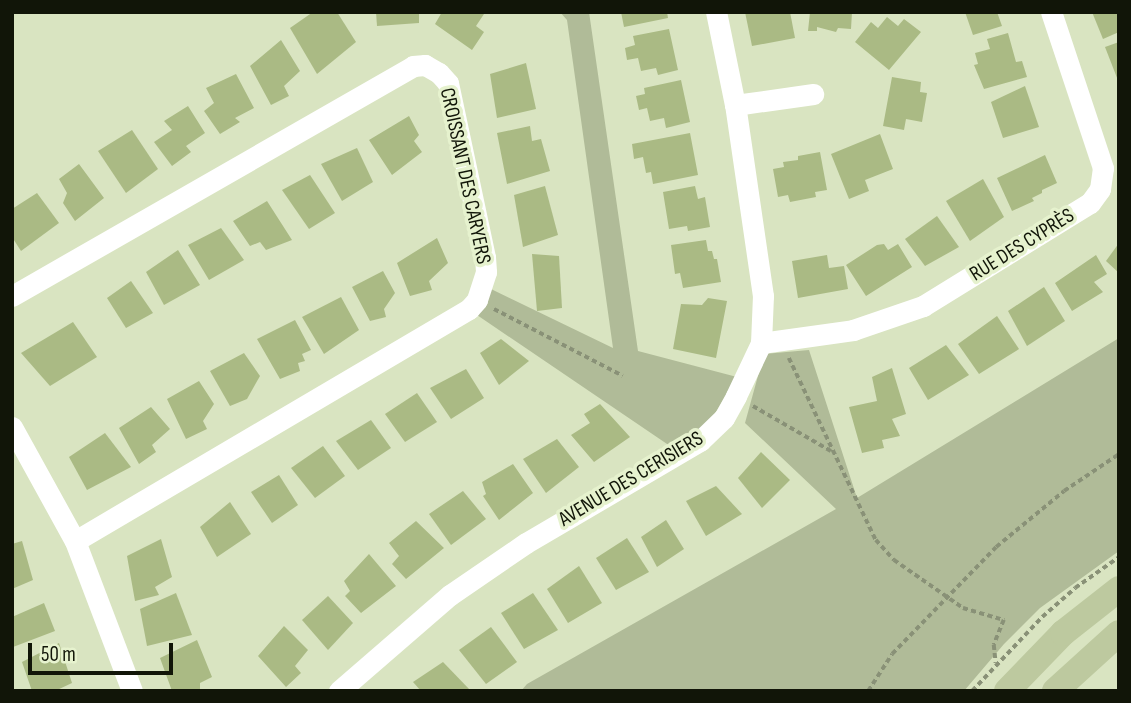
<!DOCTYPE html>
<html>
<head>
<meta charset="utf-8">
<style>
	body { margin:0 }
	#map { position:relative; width:1131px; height:703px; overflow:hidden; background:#d9e4c1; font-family:"Sofia Sans Condensed",sans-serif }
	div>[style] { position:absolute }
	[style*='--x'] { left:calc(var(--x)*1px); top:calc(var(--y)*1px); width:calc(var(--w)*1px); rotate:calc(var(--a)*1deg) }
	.green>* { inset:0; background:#b0bb98 }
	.building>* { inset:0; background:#aaba84 }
	.path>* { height:3.5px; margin-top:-1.75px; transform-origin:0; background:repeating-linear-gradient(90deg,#899177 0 5px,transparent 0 8.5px) }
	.minor>* { height:21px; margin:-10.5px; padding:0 10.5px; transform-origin:10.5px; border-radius:10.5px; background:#fff }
	.major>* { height:26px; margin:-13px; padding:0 13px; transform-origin:13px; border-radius:13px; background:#bdc99f }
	span { translate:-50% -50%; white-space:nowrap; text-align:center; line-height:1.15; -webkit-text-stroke:7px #e6f2ce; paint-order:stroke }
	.street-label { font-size:21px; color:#111508 }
	.frame { position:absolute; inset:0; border:14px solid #111508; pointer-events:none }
	.scale { position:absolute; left:28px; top:643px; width:145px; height:32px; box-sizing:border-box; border:4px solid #111508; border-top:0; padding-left:9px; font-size:21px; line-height:24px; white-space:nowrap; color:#111508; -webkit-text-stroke:5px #e6f2ce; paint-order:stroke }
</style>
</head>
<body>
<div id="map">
	<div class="green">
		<div style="clip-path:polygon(560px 12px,589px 12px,638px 351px,737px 377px,714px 415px,699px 431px,670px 446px,477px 315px,491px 289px,613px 348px,567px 20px)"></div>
		<div style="clip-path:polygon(1119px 338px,1119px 551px,1040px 608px,1004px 644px,964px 691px,521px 691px,527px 684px,836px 509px,745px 423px,764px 354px,809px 350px,857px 498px)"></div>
	</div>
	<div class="building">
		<div style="clip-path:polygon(313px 12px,337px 12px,356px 42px,317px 74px,290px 28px)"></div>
		<div style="clip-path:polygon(376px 12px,419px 12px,419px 23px,377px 26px)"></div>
		<div style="clip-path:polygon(442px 12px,484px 14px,476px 26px,484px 32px,472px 50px,435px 24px)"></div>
		<div style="clip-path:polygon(621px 12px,667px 12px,668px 18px,624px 27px)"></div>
		<div style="clip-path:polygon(745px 12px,790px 12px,795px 38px,752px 46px)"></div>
		<div style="clip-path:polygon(810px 12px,852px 12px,851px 29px,838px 28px,836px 32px,817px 27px,817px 31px,808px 31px)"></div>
		<div style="clip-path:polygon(965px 12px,997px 12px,1002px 26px,973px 35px)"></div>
		<div style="clip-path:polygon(1092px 12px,1119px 12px,1119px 32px,1103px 39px)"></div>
		<div style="clip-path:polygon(887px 17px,898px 26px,904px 19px,921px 32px,889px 70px,855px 42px,871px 22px,878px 28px)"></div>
		<div style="clip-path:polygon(669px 29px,678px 70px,658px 75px,656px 68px,641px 71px,638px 58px,627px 60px,625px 48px,635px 45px,633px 36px)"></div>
		<div style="clip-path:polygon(1008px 33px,1016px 62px,1022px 61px,1027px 77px,984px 89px,974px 65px,978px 64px,975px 53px,990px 49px,987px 39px)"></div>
		<div style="clip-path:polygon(281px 40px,300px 71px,284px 86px,289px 96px,271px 105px,250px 66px)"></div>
		<div style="clip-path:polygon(1119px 42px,1119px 83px,1105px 47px)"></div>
		<div style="clip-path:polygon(526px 63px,536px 109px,497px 118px,490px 74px)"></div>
		<div style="clip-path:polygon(236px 74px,254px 108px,235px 118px,240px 122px,220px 134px,204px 111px,214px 103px,206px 88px)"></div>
		<div style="clip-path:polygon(892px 77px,921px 82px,920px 92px,927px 93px,922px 122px,906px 119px,904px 130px,883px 126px)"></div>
		<div style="clip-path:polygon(681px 80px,690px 122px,666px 128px,664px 118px,650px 121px,647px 108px,639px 110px,636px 96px,645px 94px,644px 88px)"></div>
		<div style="clip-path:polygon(1025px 86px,1039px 127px,1003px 138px,991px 102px)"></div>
		<div style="clip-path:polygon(188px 106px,205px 133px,186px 146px,191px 152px,172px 166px,154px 142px,172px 130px,164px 121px)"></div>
		<div style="clip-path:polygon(409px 116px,419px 135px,414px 141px,422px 152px,392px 175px,369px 140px)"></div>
		<div style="clip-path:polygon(530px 126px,532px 141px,541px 139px,550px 171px,507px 184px,497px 133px)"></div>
		<div style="clip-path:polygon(132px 130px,158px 169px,126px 193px,98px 151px)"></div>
		<div style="clip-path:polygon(690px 133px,698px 175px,653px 184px,651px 172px,646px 173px,643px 157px,634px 159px,632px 144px)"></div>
		<div style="clip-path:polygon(880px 134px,893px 169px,865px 180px,869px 191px,849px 199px,831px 154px)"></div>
		<div style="clip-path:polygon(357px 148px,373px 182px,342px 201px,321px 164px)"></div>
		<div style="clip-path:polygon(820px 152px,827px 190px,815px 192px,816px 197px,790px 202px,788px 195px,778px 197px,773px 169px,784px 167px,783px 162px,798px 160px,798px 156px)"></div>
		<div style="clip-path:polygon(1045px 155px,1057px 183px,1042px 190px,1042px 193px,1032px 198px,1034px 201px,1012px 211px,997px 178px)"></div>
		<div style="clip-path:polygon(79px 164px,104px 198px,75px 221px,63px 203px,67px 193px,59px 179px)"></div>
		<div style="clip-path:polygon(310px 175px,335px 213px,309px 229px,282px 190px)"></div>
		<div style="clip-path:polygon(983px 179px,1004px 217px,970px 241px,946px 201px)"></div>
		<div style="clip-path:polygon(545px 186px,558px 235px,523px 247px,514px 195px)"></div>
		<div style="clip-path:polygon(695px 186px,698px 199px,705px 197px,710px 227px,688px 231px,687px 226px,669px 229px,663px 192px)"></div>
		<div style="clip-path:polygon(37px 193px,59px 223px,21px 251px,12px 237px,12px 209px)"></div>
		<div style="clip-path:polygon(267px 201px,292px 240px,266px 250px,260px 242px,250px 246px,233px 221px)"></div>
		<div style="clip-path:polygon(937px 216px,959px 247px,925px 266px,905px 239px)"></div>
		<div style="clip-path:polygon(221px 228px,244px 260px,209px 280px,188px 245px)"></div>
		<div style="clip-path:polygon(437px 238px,448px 263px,429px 281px,432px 290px,410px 296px,397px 263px)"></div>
		<div style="clip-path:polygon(706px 240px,708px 251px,712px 251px,714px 259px,717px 259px,721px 282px,683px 288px,680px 273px,675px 274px,671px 245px)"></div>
		<div style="clip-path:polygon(1119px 243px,1119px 273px,1106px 261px)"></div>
		<div style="clip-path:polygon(884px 244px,888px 250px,898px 244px,912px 267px,866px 296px,846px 265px,877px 245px)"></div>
		<div style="clip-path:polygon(178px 250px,200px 285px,164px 305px,146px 272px)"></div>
		<div style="clip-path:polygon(532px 254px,559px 256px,562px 308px,537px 311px)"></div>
		<div style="clip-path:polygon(827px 255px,829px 268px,844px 266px,848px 289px,798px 298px,792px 261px)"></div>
		<div style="clip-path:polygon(1096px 255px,1107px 274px,1094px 282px,1103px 292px,1072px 311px,1055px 283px)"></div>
		<div style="clip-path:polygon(383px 271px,395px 293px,384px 309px,386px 317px,370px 321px,352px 287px)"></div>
		<div style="clip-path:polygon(131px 281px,153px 313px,126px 328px,107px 298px)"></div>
		<div style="clip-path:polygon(1044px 287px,1065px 321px,1027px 346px,1008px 311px)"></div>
		<div style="clip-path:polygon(341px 297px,359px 330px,324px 354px,302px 317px)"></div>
		<div style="clip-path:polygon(708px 298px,727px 301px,716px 358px,673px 349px,681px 304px,702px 305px)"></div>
		<div style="clip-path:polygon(997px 316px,1019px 349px,979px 374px,958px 344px)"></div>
		<div style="clip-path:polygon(295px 320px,311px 350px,302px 354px,305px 361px,298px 363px,300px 371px,280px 379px,257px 339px)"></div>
		<div style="clip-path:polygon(73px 322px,97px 357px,50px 386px,21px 353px)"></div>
		<div style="clip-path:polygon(501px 339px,529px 361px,499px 385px,480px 353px)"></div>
		<div style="clip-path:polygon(946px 345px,969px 375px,928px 400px,909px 368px)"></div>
		<div style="clip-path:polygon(244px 353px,260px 376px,247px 399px,230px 406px,210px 371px)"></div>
		<div style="clip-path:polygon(892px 368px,906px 414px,892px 419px,900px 436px,882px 440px,884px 448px,862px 453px,849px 407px,877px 401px,872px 377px)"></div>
		<div style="clip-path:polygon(466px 369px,484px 398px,451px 419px,430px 388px)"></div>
		<div style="clip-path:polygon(199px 381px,214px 404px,203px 421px,207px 429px,186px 439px,167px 399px)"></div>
		<div style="clip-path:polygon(417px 393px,437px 422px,405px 442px,385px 414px)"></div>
		<div style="clip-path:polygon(600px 404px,630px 437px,594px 462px,571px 435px,590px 423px,584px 414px)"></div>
		<div style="clip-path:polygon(151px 407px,170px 429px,152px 445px,156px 452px,139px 464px,119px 428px)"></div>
		<div style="clip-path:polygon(371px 420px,391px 448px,358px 470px,336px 441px)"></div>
		<div style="clip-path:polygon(105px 433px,131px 467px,87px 490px,69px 457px)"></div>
		<div style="clip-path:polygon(557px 439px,579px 467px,546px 493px,523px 459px)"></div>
		<div style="clip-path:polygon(323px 446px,345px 476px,315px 498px,291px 468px)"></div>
		<div style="clip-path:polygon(761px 452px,790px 480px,762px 508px,738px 478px)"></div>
		<div style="clip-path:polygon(513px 464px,533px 493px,499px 520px,483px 496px,486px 494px,482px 482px)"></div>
		<div style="clip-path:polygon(279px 475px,298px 505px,272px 523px,251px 492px)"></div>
		<div style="clip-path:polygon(716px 486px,742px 514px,706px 536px,686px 501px)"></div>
		<div style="clip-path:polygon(463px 491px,486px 519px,451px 545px,429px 514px)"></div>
		<div style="clip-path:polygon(230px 502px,251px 534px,217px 557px,200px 527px)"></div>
		<div style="clip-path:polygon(666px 520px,684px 549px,657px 567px,641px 537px)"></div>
		<div style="clip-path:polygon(416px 521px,444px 548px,406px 579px,392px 564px,399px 556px,389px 543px)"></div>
		<div style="clip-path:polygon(627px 538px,649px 572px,616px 590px,596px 558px)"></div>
		<div style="clip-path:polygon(161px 539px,172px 577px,155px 587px,159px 595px,135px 601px,127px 556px)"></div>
		<div style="clip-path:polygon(22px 541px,33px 580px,12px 589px,12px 544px)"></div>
		<div style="clip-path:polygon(369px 554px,396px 586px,361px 613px,345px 596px,350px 591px,344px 581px)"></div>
		<div style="clip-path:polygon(579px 566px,602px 603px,568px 623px,547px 589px)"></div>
		<div style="clip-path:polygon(176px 593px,192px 635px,147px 646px,140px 609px)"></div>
		<div style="clip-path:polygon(533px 593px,558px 630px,524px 649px,501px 613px)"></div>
		<div style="clip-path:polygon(328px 596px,353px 623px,328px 650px,302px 620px)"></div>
		<div style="clip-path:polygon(44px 603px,55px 631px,13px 647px,12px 617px)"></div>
		<div style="clip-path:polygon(284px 626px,308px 650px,295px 666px,301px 673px,286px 687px,258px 656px)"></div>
		<div style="clip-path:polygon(491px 627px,517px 662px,486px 684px,459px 650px)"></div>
		<div style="clip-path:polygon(197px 640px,212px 677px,200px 683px,200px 691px,172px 691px,160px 658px)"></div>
		<div style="clip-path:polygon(59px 643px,72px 683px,55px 691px,32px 691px,22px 662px)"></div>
		<div style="clip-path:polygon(443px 662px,470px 690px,421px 691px,413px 682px)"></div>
	</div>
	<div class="path">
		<div style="--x:494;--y:309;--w:145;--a:27.4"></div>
		<div style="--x:789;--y:358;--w:202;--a:64.5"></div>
		<div style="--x:876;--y:540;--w:27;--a:48"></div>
		<div style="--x:894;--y:560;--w:84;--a:34.8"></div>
		<div style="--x:963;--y:608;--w:43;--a:16.3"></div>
		<div style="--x:1004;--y:620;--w:27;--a:112"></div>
		<div style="--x:994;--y:645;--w:18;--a:84"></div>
		<div style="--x:753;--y:406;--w:90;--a:30"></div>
		<div style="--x:868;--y:691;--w:44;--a:-57"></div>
		<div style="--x:892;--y:654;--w:149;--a:-45.8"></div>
		<div style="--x:996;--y:547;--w:88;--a:-39.5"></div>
		<div style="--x:1064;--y:491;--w:66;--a:-33.9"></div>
		<div style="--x:972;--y:691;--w:102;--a:-46.6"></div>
		<div style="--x:1042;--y:617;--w:44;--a:-41.3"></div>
		<div style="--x:1075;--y:588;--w:54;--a:-35.2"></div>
	</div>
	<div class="minor">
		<div style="--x:735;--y:105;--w:79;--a:-8"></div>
		<div style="--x:12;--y:296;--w:462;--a:-29.8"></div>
		<div style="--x:413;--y:66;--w:12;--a:-5"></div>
		<div style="--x:425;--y:65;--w:16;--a:30"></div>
		<div style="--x:439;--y:73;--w:13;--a:48"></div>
		<div style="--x:448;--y:83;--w:178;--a:78"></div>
		<div style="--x:485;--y:257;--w:15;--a:86"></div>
		<div style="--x:486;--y:272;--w:29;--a:108"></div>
		<div style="--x:477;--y:300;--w:12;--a:132"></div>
		<div style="--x:469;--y:309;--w:457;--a:149.5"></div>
		<div style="--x:761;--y:343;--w:93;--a:-8"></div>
		<div style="--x:853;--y:330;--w:74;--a:-18.9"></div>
		<div style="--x:923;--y:306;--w:196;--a:-31.7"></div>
		<div style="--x:1090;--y:203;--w:17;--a:-54"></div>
		<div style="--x:1100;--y:189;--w:21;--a:-82"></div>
		<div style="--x:1103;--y:168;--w:164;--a:-108.4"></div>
		<div style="--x:12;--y:427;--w:130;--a:61.1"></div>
		<div style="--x:75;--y:541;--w:160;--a:69.2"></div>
		<div style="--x:339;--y:691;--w:147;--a:-40.9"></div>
		<div style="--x:450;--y:595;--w:92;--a:-34.4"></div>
		<div style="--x:526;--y:543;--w:202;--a:-30.4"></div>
		<div style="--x:700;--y:441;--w:33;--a:-44"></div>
		<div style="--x:724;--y:418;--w:25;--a:-61"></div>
		<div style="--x:736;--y:396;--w:59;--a:-64.7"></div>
		<div style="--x:761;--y:343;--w:47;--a:-87.6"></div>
		<div style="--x:763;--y:296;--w:193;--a:-98.3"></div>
		<div style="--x:735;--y:105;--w:95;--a:-101.5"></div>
	</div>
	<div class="major">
		<div style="--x:1007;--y:691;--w:81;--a:-46"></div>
		<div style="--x:1063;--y:633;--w:71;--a:-38.2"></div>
		<div style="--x:1055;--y:691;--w:86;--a:-42.2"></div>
	</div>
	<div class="street-label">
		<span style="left:465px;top:176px;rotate:78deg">CROISSANT DES CARYERS</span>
		<span style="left:1022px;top:245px;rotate:-32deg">RUE DES CYPRÈS</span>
		<span style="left:631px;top:479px;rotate:-31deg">AVENUE DES CERISIERS</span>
	</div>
	<div class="frame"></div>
	<div class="scale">50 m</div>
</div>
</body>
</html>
